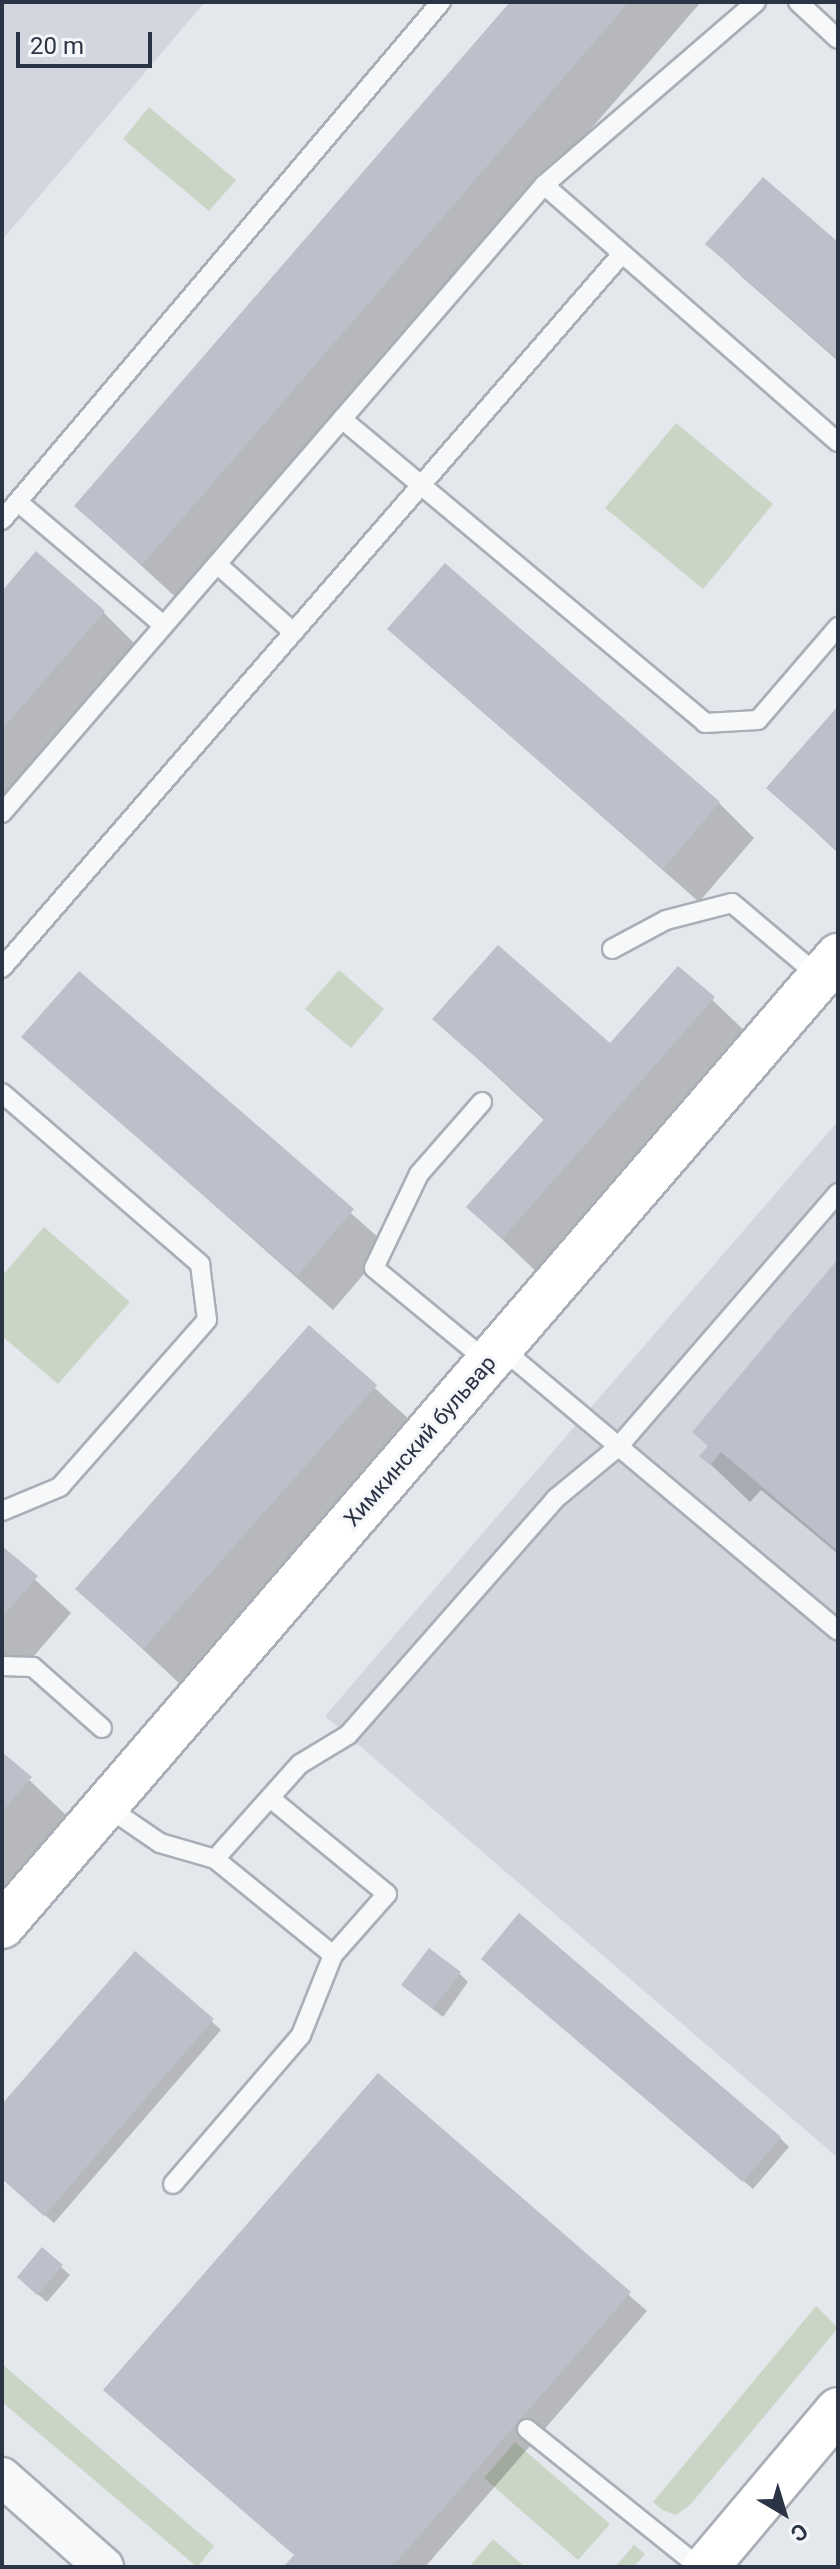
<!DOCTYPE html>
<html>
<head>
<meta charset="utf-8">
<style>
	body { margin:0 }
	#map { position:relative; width:840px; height:2569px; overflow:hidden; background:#e4e7ec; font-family:Roboto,sans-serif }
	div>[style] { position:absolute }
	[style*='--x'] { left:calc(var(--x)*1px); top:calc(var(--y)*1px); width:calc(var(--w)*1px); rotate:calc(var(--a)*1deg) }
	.built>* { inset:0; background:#d2d6de }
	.green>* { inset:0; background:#c9d6c5 }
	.shadow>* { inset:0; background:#0003 }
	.building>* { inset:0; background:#bbc0ca }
	.roads { filter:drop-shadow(2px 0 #a9aeb7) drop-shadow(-2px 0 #a9aeb7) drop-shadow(0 2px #a9aeb7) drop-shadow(0 -2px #a9aeb7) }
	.lane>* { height:18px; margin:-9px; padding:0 9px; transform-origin:9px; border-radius:9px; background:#f7f8fa }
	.street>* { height:38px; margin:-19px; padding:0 19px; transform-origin:19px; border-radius:19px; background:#f7f8fa }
	.secondary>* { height:44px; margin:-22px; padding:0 22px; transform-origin:22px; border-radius:22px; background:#fff }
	span { translate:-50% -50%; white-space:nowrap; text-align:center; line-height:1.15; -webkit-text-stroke:6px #f4f6f9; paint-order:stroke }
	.street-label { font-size:22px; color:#2b3445 }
	.frame { position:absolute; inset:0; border:4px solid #2b3445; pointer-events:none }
	.north { position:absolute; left:744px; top:2473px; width:80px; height:80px; -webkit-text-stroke:6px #f4f6f9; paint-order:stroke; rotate:142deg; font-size:22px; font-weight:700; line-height:32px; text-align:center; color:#2b3445 }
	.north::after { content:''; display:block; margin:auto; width:28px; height:36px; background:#2b3445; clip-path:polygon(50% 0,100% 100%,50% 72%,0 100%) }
	.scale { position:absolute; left:16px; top:32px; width:136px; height:36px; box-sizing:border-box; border:4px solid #2b3445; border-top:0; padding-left:10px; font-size:24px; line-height:28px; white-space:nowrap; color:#2b3445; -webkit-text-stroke:6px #f4f6f9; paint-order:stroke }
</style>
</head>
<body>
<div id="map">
	<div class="built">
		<div style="clip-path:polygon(2px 2px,205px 2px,2px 240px)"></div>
		<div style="clip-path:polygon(838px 1121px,838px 2158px,325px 1716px)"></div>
	</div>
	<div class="green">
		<div style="clip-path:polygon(149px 107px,236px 180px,209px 211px,123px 139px)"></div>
		<div style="clip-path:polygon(676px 423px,773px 504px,703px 589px,605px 508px)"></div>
		<div style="clip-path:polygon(339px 970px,384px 1009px,351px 1048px,305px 1009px)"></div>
		<div style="clip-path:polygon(44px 1227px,130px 1302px,58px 1384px,2px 1336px,2px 1276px)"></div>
		<div style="clip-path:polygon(816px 2306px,838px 2328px,690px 2505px,676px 2515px,662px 2510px,653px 2502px)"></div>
		<div style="clip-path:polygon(2px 2364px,214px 2546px,197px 2567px,2px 2402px)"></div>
		<div style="clip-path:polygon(515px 2442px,610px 2524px,578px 2560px,484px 2478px)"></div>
		<div style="clip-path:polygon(493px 2539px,525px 2567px,469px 2567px)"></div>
		<div style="clip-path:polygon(634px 2545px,645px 2554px,634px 2567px,615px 2567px)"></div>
	</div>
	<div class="shadow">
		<div style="clip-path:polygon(512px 2px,701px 2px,181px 602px,76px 506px)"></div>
		<div style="clip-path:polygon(708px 243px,838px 245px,838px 361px,743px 278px)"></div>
		<div style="clip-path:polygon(2px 594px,103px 612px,142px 651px,2px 812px)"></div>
		<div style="clip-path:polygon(389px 629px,719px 803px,754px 838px,699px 902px)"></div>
		<div style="clip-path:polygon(838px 709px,838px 853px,769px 788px)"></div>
		<div style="clip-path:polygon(679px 968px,751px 1037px,541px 1276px,468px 1207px,545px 1121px,435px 1019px,610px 1046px)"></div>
		<div style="clip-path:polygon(79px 973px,388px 1246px,333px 1310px,24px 1037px)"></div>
		<div style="clip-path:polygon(838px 1262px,838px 1554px,761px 1490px,750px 1502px,702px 1456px)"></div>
		<div style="clip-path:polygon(309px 1328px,411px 1421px,179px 1683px,78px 1589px)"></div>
		<div style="clip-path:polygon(2px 1549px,71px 1613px,16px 1677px,2px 1665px)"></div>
		<div style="clip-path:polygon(2px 1754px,68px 1817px,2px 1892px)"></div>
		<div style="clip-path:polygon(136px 1954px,221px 2030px,54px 2223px,2px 2178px,2px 2107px)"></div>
		<div style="clip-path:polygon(492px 1967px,780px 2138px,789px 2147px,753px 2189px)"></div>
		<div style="clip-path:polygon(460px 1974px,468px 1982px,443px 2017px,412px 1993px)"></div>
		<div style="clip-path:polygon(378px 2075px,647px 2311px,425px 2567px,286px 2567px,295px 2556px)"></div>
		<div style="clip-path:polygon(61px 2267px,70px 2275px,47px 2302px,28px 2286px)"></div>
	</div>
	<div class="building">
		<div style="clip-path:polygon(510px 2px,629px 2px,142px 565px,74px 506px)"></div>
		<div style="clip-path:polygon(763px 177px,838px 242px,838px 359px,705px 244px)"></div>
		<div style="clip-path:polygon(36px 551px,105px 611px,2px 729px,2px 591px)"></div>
		<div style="clip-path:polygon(445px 563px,720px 802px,663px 869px,387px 629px)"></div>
		<div style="clip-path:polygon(838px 706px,838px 843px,834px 848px,766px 788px)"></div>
		<div style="clip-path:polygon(498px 945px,610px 1043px,678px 966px,715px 997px,502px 1239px,466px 1207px,545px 1118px,432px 1019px)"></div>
		<div style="clip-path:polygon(79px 971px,354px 1209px,297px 1276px,21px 1037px)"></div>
		<div style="clip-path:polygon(838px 1259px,838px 1551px,721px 1452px,710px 1465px,699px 1456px,708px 1446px,692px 1432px)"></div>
		<div style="clip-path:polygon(309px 1325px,377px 1385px,143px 1649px,75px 1589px)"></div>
		<div style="clip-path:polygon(2px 1546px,38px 1576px,2px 1618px)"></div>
		<div style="clip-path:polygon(2px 1752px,32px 1777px,2px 1812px)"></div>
		<div style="clip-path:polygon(519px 1913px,781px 2137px,743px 2182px,481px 1959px)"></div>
		<div style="clip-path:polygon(429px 1948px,461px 1972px,433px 2009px,401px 1985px)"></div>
		<div style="clip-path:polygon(135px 1951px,214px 2019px,44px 2216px,2px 2179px,2px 2104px)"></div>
		<div style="clip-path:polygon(378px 2073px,631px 2292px,392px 2567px,283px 2567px,294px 2555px,103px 2390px)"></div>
		<div style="clip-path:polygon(42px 2247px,63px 2265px,37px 2295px,17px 2277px)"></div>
	</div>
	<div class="roads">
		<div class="lane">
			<div style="--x:798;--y:2;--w:54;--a:42.8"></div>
			<div style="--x:544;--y:185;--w:390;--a:41.2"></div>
			<div style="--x:342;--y:419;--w:473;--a:39.9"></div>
			<div style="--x:705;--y:723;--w:53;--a:-3.2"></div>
			<div style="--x:758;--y:720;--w:123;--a:-49.3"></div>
			<div style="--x:18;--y:502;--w:190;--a:40.3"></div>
			<div style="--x:2;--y:520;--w:679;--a:-49.72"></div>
			<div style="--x:217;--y:564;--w:102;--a:41.8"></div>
			<div style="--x:2;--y:813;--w:830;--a:-49.2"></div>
			<div style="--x:544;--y:185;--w:280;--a:-40.8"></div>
			<div style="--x:612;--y:949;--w:61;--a:-28.2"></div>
			<div style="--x:666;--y:920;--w:68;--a:-14.4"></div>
			<div style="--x:732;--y:903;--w:115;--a:40.1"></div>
			<div style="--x:2;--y:968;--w:943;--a:-49.04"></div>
			<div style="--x:2;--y:1093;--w:262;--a:40.8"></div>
			<div style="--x:200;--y:1264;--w:56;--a:82.9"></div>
			<div style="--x:207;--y:1320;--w:222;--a:131.4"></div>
			<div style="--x:60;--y:1487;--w:63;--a:157.5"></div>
			<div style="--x:482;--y:1102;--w:96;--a:131.2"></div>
			<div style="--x:419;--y:1174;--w:104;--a:115.6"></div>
			<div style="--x:374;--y:1268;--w:148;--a:39.5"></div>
			<div style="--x:500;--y:1347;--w:441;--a:40"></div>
			<div style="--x:2;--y:1666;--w:31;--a:2"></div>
			<div style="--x:33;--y:1667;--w:92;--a:41.5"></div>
			<div style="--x:106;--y:1806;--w:65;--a:34.4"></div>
			<div style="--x:160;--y:1843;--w:57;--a:16.2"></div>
			<div style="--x:215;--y:1859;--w:152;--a:39.1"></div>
			<div style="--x:333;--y:1955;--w:81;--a:-48.5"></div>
			<div style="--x:387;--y:1894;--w:151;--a:-140.6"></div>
			<div style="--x:215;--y:1859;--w:127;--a:-48.2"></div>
			<div style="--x:300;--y:1764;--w:56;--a:-31.1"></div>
			<div style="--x:348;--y:1735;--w:314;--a:-48.7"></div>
			<div style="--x:555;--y:1499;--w:82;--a:-39.5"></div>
			<div style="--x:618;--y:1447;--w:336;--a:-49.1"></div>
			<div style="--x:173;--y:2184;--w:196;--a:-49.3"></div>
			<div style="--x:301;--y:2035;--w:86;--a:-68.2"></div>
			<div style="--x:527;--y:2429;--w:221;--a:38.7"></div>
		</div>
		<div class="street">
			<div style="--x:2;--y:2477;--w:136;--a:41.4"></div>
		</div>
		<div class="secondary">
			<div style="--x:2;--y:1926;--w:1281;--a:-49.24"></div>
			<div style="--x:706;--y:2567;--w:205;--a:-49.9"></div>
		</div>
	</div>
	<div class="street-label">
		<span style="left:420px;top:1441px;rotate:-49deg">Химкинский бульвар</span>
	</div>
	<div class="frame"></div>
	<div class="north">С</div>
	<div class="scale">20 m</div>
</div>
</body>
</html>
